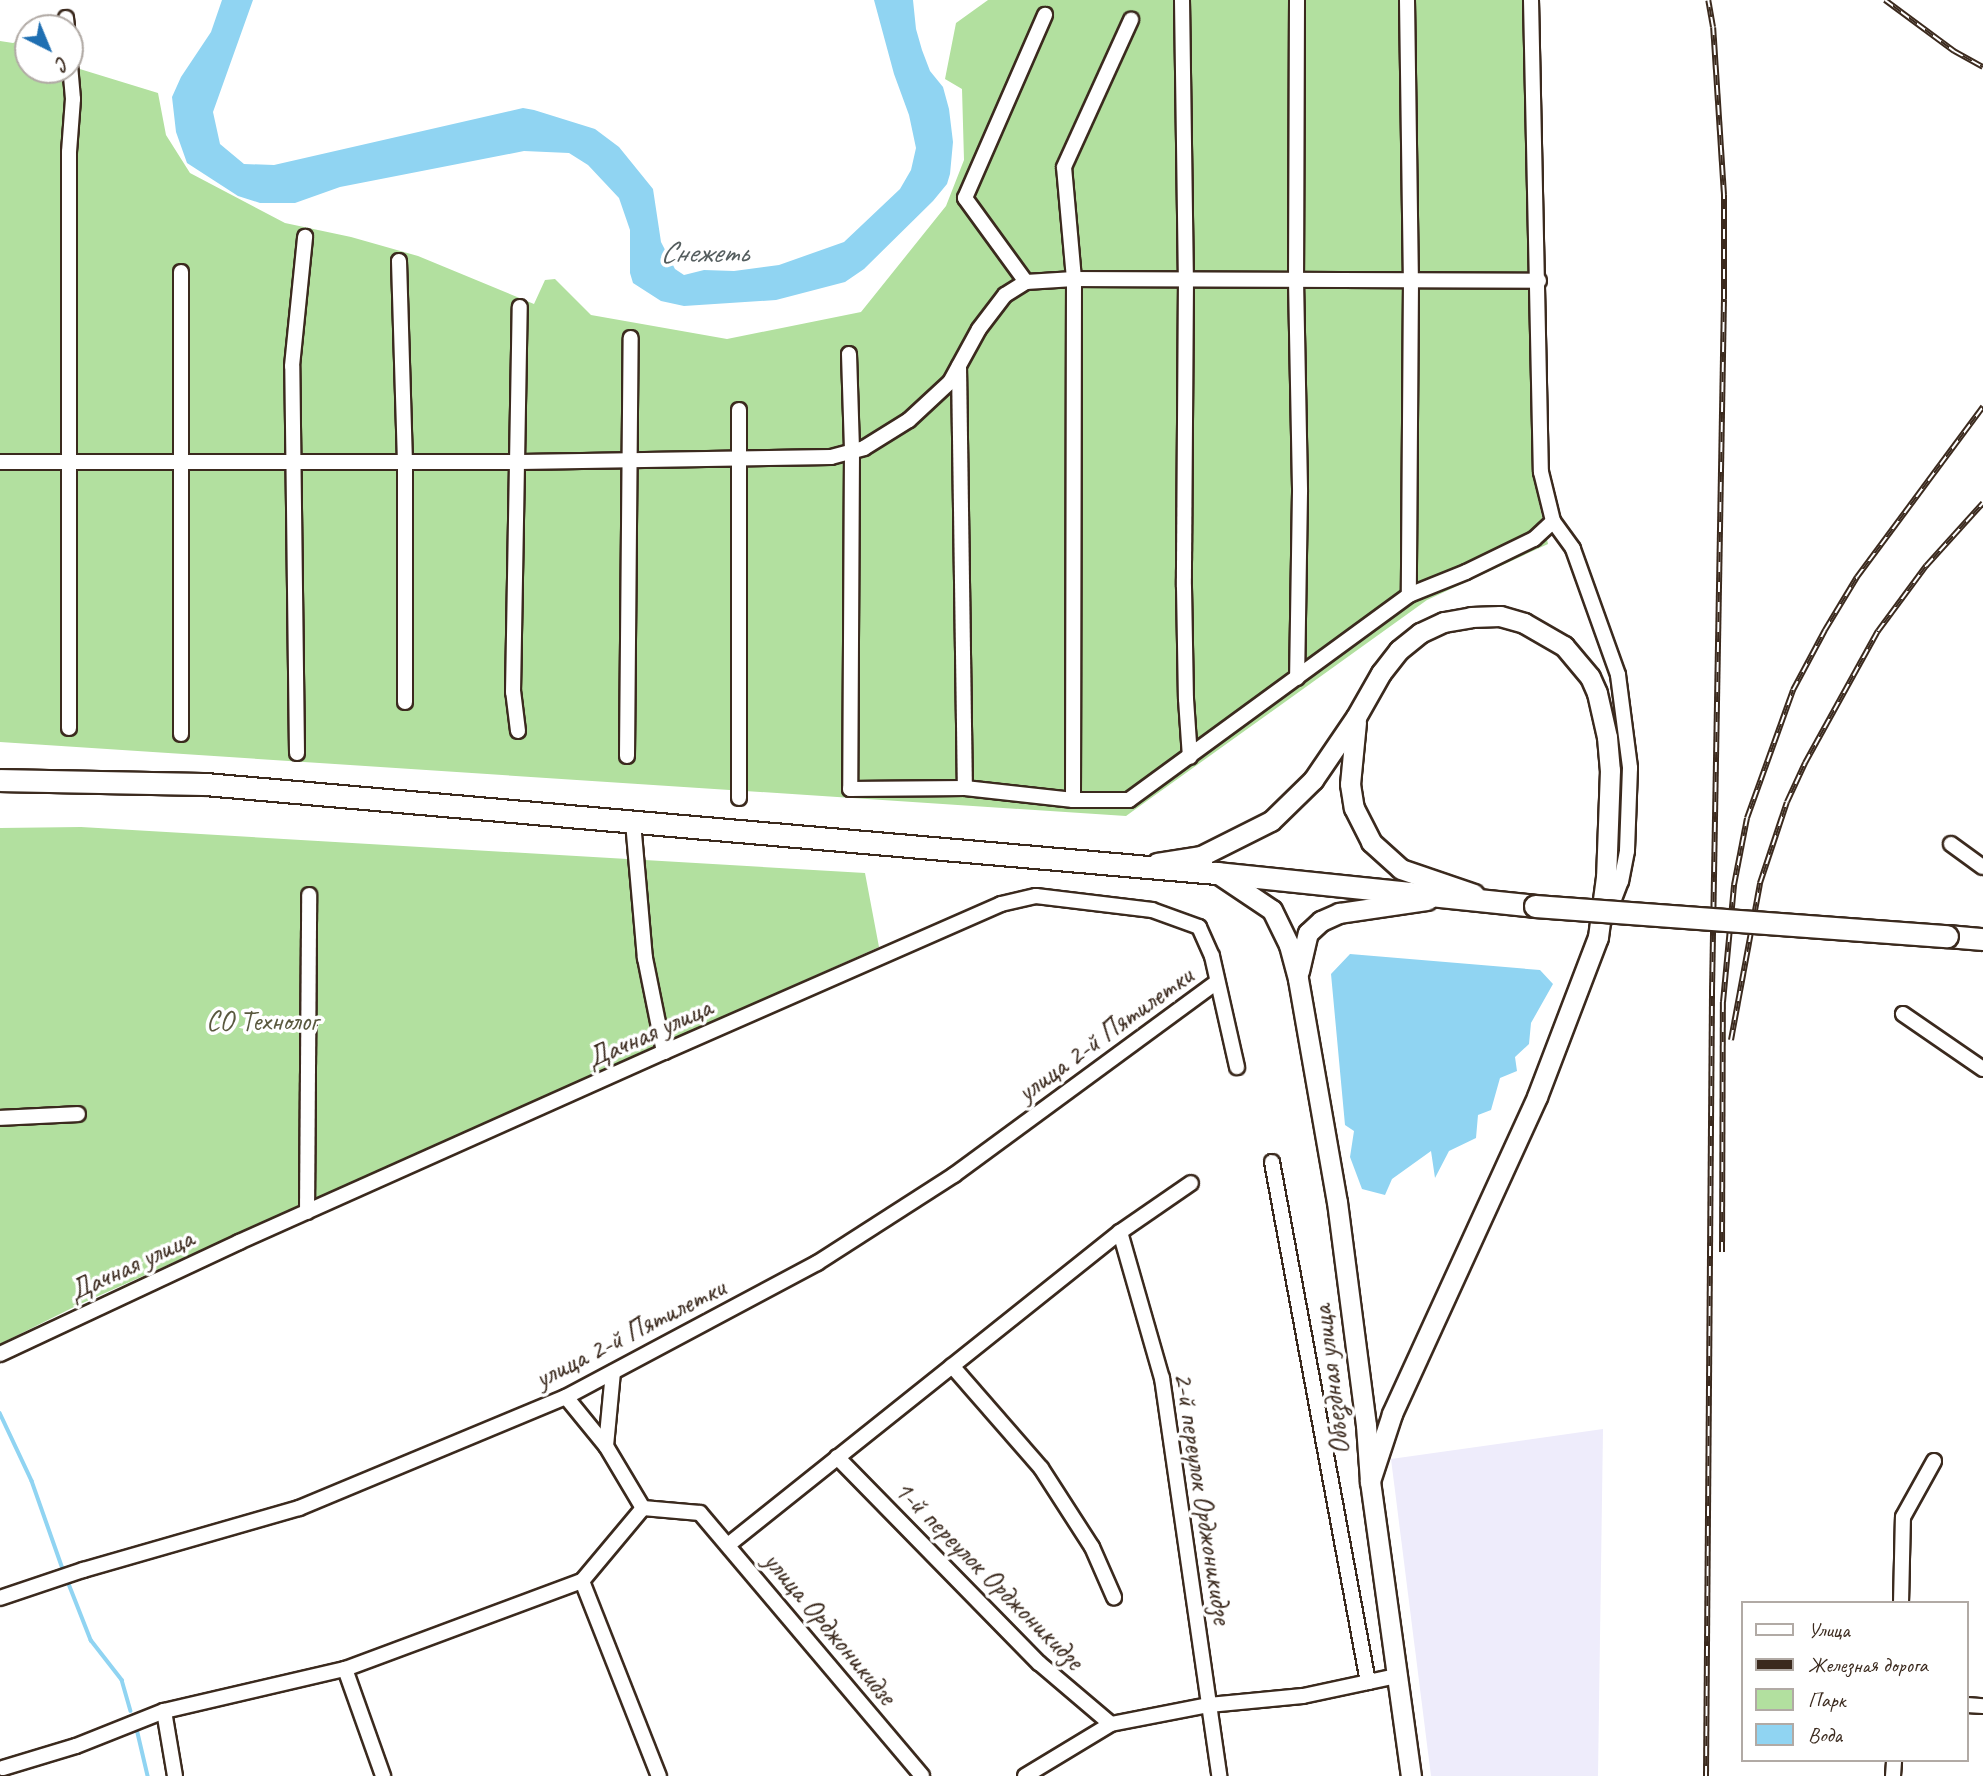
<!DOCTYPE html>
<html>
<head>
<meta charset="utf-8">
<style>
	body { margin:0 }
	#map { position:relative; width:1983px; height:1776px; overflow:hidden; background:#fff; font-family:Caveat,sans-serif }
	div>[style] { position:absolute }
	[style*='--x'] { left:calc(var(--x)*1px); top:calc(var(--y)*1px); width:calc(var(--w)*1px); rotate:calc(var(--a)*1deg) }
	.built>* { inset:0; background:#eeecfb }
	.green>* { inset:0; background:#b2e09f }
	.water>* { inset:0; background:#90d4f2 }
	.stream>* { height:3.5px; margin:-1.75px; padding:0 1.75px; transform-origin:1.75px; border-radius:1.75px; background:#90d4f2 }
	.roads { filter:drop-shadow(2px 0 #3b2a1e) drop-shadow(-2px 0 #3b2a1e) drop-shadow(0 2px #3b2a1e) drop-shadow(0 -2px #3b2a1e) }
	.street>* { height:14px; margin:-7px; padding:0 7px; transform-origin:7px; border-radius:7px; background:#fff }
	.secondary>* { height:19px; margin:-9.5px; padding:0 9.5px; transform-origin:9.5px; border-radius:9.5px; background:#fff }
	.primary>* { height:21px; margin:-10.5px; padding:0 10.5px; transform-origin:10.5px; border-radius:10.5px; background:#fff }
	.rail>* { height:6px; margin-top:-3px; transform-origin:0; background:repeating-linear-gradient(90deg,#fff 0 10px,#3b2a1e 0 20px); box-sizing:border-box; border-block:2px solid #3b2a1e }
	.bridges { filter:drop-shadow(2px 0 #3b2a1e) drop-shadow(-2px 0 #3b2a1e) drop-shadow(0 2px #3b2a1e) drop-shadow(0 -2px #3b2a1e) }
	.primary-bridge>* { height:21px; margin:-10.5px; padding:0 10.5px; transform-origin:10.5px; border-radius:10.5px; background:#fff }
	span { translate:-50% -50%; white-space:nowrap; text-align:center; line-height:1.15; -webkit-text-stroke:7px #fff; paint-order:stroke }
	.park-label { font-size:28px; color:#59583e }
	.street-label { font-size:28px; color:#3b2a1e }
	.water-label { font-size:30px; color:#545d5e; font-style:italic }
	.legend { position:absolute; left:1741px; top:1601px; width:228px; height:161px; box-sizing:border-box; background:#fff; border:2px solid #b1aaa5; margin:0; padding:9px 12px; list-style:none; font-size:21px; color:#3b2a1e }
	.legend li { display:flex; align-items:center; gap:14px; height:35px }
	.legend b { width:35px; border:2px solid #b1aaa5 }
	.north { position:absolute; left:14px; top:14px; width:70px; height:70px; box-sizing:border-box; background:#fff; border:2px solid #b1aaa5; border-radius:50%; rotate:137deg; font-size:19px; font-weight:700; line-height:28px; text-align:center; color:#3b2a1e }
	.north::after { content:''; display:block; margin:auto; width:24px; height:32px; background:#1f6fb2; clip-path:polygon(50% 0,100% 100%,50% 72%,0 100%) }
</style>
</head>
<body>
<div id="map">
	<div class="built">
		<div style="clip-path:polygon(1603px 1429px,1598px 1776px,1431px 1776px,1391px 1459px)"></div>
	</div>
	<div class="green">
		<div style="clip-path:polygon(988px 0,1527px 0,1532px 470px,1548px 544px,1427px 600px,1126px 816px,0 742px,0 41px,13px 43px,28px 36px,28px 70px,70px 70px,70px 66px,158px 93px,166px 135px,190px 173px,285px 223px,351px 237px,418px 256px,534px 304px,545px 280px,555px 279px,591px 315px,727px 339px,861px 312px,946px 206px,964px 160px,962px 89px,945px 79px,956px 23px)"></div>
		<div style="clip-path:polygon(81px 827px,865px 873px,879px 947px,76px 1306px,0 1344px,0 828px)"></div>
	</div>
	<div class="water">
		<div style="clip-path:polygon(222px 0,253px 0,213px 112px,220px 144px,244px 164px,274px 165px,523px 108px,534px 110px,595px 129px,619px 147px,653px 189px,661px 242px,675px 269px,684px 275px,704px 270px,734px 271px,779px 265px,844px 242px,900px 189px,911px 170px,916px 148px,909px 115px,894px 74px,874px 0,913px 0,916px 29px,922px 50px,930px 71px,943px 87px,949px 109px,953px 142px,950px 174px,947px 184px,933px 201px,864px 269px,845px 282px,776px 300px,684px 306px,661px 301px,633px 283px,630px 273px,630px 230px,619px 198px,588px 165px,569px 153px,524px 151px,340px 187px,295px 203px,260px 203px,238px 196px,187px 163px,176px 132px,172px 97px,181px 77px,211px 32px)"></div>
		<div style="clip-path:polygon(1350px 954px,1540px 970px,1553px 984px,1531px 1023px,1529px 1044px,1515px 1057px,1517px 1071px,1500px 1078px,1491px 1110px,1478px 1115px,1476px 1138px,1449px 1151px,1435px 1178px,1431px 1151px,1392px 1179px,1385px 1195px,1362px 1189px,1350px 1157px,1354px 1131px,1345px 1125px,1331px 974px)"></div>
	</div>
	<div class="stream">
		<div style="--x:0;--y:1413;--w:75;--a:64.8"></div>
		<div style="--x:32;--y:1481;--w:93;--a:70.6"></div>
		<div style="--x:67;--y:1579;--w:66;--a:68.5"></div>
		<div style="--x:91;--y:1640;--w:51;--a:52.2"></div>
		<div style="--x:122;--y:1680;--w:32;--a:74"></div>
		<div style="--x:137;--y:1729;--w:48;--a:76.8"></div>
	</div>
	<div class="roads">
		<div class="street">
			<div style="--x:1182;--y:0;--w:279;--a:89.2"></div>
			<div style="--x:1186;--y:279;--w:308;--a:90.4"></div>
			<div style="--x:1184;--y:587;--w:112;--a:89"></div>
			<div style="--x:1186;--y:699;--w:58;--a:86.1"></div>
			<div style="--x:1297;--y:0;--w:280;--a:90.2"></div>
			<div style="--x:1296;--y:280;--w:212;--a:88.9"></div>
			<div style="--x:1300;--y:492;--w:186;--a:90.9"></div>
			<div style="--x:1407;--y:0;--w:280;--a:89.2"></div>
			<div style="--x:1411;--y:280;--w:315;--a:90.4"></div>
			<div style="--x:1531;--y:0;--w:472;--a:88.8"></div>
			<div style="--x:1541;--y:472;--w:50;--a:76.2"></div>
			<div style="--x:1553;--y:521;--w:34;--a:54"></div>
			<div style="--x:1573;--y:549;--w:134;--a:70.3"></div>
			<div style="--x:1618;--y:675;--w:94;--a:82.6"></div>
			<div style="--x:1630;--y:768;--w:83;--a:92.1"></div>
			<div style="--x:1627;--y:851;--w:31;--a:101"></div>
			<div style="--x:1621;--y:881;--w:39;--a:111"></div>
			<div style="--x:66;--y:18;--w:10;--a:84"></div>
			<div style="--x:399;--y:261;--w:201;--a:88.3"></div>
			<div style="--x:405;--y:462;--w:240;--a:90"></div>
			<div style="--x:1026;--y:282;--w:104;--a:-126"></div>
			<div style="--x:965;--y:198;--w:200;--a:-66.4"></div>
			<div style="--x:849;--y:354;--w:97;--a:88.2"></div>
			<div style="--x:852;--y:451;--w:338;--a:90.3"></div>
			<div style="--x:850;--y:789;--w:115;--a:-0.5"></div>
			<div style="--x:965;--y:788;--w:109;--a:6.3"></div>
			<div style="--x:1073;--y:800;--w:56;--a:0"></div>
			<div style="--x:1129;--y:800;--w:347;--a:-36.2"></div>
			<div style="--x:1409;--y:595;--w:61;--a:-22"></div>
			<div style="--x:1466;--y:572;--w:76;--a:-25.9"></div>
			<div style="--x:1534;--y:539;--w:26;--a:-43"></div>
			<div style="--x:959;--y:366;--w:422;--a:89.2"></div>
			<div style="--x:0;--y:462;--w:520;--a:0"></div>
			<div style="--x:520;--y:462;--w:311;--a:-0.9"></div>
			<div style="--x:831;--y:457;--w:34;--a:-15"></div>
			<div style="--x:864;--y:448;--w:53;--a:-31.9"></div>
			<div style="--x:909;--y:420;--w:56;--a:-42.8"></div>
			<div style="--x:950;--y:382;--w:60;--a:-61.3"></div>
			<div style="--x:979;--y:329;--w:43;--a:-52.6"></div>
			<div style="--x:1005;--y:295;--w:25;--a:-32"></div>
			<div style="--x:1026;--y:282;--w:48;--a:-3.6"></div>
			<div style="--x:1074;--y:279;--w:465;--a:0.2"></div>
			<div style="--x:69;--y:728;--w:576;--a:-90"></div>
			<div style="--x:69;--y:152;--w:53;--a:-85.7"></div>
			<div style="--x:73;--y:99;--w:36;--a:-95"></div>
			<div style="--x:518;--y:731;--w:39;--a:-97"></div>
			<div style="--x:513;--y:692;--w:385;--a:-89"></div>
			<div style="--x:181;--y:734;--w:462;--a:-90"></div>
			<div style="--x:297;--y:753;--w:387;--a:-90.7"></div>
			<div style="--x:292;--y:366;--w:130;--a:-84.2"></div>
			<div style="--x:627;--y:756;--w:418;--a:-89.5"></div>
			<div style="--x:739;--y:798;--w:388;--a:-90"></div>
			<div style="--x:1073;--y:800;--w:521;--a:-89.89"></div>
			<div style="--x:1074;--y:279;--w:112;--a:-95.1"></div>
			<div style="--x:1064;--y:167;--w:162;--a:-65.5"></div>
			<div style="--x:633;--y:822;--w:137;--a:85"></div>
			<div style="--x:645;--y:958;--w:96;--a:78.6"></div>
			<div style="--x:1951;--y:844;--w:39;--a:36"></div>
			<div style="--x:1903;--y:1014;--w:97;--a:34.5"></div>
			<div style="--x:0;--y:1118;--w:78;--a:-2.9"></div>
			<div style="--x:1272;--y:1162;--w:529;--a:79.54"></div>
			<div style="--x:307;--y:1212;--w:317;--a:-89.6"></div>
			<div style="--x:1120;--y:1232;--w:152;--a:74"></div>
			<div style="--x:1162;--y:1378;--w:402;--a:81.8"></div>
			<div style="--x:0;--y:1354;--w:264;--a:-25.1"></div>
			<div style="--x:239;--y:1242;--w:466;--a:-24.1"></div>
			<div style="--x:664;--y:1052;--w:368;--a:-23.7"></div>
			<div style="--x:1001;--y:904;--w:36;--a:-13"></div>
			<div style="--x:1036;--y:896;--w:117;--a:6.9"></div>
			<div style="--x:1152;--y:910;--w:50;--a:19.9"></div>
			<div style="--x:1199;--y:927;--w:32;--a:66"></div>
			<div style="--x:1212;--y:956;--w:114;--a:77.3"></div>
			<div style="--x:952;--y:1366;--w:135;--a:48.9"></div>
			<div style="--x:1041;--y:1468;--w:94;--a:57.2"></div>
			<div style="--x:1092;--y:1547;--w:55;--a:66.3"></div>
			<div style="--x:566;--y:1397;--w:63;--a:50.8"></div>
			<div style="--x:606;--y:1446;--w:72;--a:59.2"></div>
			<div style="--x:606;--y:1446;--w:74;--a:-84.6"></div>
			<div style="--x:837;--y:1457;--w:289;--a:45.6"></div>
			<div style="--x:1039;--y:1663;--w:94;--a:40.3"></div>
			<div style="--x:728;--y:1545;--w:502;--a:-38.61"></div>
			<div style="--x:1120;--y:1232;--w:86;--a:-34.6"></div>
			<div style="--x:582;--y:1581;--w:210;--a:68.5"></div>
			<div style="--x:0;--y:1598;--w:88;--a:-18.6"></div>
			<div style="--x:83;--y:1570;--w:225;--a:-16"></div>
			<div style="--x:299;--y:1508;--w:289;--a:-22.6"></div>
			<div style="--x:566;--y:1397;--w:285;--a:-28.1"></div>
			<div style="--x:817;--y:1263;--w:163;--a:-32.7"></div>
			<div style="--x:954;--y:1175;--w:326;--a:-36.3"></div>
			<div style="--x:1901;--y:1603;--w:86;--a:-88.7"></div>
			<div style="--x:1903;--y:1517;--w:64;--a:-61"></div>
			<div style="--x:345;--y:1669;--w:114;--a:70.4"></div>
			<div style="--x:1967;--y:1705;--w:16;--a:4"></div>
			<div style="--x:164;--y:1711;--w:66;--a:80.4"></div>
			<div style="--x:3;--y:1768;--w:76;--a:-16.8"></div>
			<div style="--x:76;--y:1746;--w:95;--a:-21.7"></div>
			<div style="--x:164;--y:1711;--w:186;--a:-13.1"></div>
			<div style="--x:345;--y:1669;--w:253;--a:-20.4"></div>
			<div style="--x:582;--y:1581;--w:95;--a:-50.1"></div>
			<div style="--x:643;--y:1508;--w:57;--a:5"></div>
			<div style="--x:700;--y:1513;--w:344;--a:49.8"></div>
			<div style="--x:1025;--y:1776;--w:100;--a:-31.2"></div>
			<div style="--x:1111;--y:1724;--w:100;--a:-11"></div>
			<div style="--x:1209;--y:1705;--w:94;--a:-5.5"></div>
			<div style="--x:1303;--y:1696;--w:95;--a:-12.1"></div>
			<div style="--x:1893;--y:1776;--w:16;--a:-86"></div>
		</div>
		<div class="secondary">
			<div style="--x:1356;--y:722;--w:62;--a:95.5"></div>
			<div style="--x:1350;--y:784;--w:24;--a:81"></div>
			<div style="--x:1354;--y:808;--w:38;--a:63"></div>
			<div style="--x:1371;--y:842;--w:40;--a:42"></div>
			<div style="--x:1401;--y:869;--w:77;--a:18.9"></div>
			<div style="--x:1157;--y:863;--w:45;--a:-9"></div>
			<div style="--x:1201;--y:856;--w:78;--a:-26.6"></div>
			<div style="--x:1271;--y:821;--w:59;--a:-44.3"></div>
			<div style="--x:1313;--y:780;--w:76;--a:-55.7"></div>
			<div style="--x:1356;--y:717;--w:51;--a:-60.4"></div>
			<div style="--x:1381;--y:673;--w:29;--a:-52"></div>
			<div style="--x:1399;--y:650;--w:27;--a:-39"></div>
			<div style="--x:1420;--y:633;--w:26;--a:-25"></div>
			<div style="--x:1444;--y:622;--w:27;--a:-10"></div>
			<div style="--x:1471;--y:617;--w:29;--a:-2"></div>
			<div style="--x:1500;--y:616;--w:25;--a:16"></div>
			<div style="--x:1524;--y:623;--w:46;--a:29.9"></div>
			<div style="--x:1564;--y:646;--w:40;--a:50"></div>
			<div style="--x:1590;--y:677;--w:17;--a:66"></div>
			<div style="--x:1597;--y:693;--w:45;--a:77.2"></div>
			<div style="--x:1607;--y:737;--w:33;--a:85"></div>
			<div style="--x:1610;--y:770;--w:107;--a:92.1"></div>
			<div style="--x:1606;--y:877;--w:61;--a:97.6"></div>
			<div style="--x:1598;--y:937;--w:171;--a:110.9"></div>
			<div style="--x:1537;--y:1097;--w:349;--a:114.6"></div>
			<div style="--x:1392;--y:1414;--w:71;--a:108.2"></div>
			<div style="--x:1217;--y:873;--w:66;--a:33.9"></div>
			<div style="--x:1272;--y:910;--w:39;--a:64"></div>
			<div style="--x:1289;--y:945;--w:35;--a:75"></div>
			<div style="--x:1298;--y:979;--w:226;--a:80.1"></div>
			<div style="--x:1337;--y:1202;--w:225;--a:82.6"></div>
			<div style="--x:1366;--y:1425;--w:56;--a:85.9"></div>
			<div style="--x:1370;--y:1481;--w:298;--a:82.1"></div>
			<div style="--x:1299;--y:971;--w:39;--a:-77"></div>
			<div style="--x:1308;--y:933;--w:18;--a:-43"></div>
			<div style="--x:1321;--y:921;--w:20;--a:-24"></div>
			<div style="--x:1339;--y:913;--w:89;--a:-8.4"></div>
		</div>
		<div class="primary">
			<div style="--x:0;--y:780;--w:205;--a:1.1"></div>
			<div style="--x:205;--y:784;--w:1016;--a:5.03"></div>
			<div style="--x:1217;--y:873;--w:320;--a:5.9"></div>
			<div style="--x:1947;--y:936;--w:36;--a:5"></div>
		</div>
	</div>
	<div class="rail">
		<div style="--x:1885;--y:0;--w:86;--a:36.5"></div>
		<div style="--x:1954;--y:51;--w:33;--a:29"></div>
		<div style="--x:1731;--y:1040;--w:160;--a:-79.5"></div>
		<div style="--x:1760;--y:883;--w:85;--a:-71.6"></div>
		<div style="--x:1787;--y:802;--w:43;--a:-65.2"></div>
		<div style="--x:1805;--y:763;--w:151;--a:-61.1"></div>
		<div style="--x:1878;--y:631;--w:81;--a:-53.6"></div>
		<div style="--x:1926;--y:566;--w:85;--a:-47.9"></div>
		<div style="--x:1722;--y:1252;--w:250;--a:-89.8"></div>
		<div style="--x:1723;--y:1002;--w:118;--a:-84.6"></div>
		<div style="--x:1734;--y:885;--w:68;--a:-79"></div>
		<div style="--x:1747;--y:818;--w:136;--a:-70.2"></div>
		<div style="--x:1793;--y:690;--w:68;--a:-61.9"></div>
		<div style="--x:1825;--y:630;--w:62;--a:-58.9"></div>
		<div style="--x:1857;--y:577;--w:212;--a:-53.5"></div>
		<div style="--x:1706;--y:1776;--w:784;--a:-89.56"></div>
		<div style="--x:1712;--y:992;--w:693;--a:-89.01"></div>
		<div style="--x:1724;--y:299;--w:104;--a:-90"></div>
		<div style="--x:1724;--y:195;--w:168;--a:-93.7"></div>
		<div style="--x:1713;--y:27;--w:27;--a:-100"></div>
	</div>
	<div class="bridges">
		<div class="primary-bridge">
			<div style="--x:1535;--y:906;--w:413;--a:4.2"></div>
		</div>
	</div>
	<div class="park-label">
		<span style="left:262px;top:1021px">СО Технолог</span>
	</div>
	<div class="street-label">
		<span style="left:649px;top:1033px;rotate:-24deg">Дачная улица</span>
		<span style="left:1105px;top:1034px;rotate:-36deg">улица 2-й Пятилетки</span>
		<span style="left:131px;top:1265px;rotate:-25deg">Дачная улица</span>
		<span style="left:630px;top:1333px;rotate:-27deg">улица 2-й Пятилетки</span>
		<span style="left:1331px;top:1380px;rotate:-97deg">Объездная улица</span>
		<span style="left:1203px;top:1498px;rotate:81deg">2-й переулок Орджоникидзе</span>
		<span style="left:989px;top:1575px;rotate:45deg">1-й переулок Орджоникидзе</span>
		<span style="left:830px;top:1628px;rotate:50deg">улица Орджоникидзе</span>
	</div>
	<div class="water-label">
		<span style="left:704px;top:252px">Снежеть</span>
	</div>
	<ul class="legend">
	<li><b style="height:9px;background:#fff"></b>Улица</li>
	<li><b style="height:9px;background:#3b2a1e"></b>Железная дорога</li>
	<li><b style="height:19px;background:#b2e09f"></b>Парк</li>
	<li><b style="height:19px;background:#90d4f2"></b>Вода</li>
	</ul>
	<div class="north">С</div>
</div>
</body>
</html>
